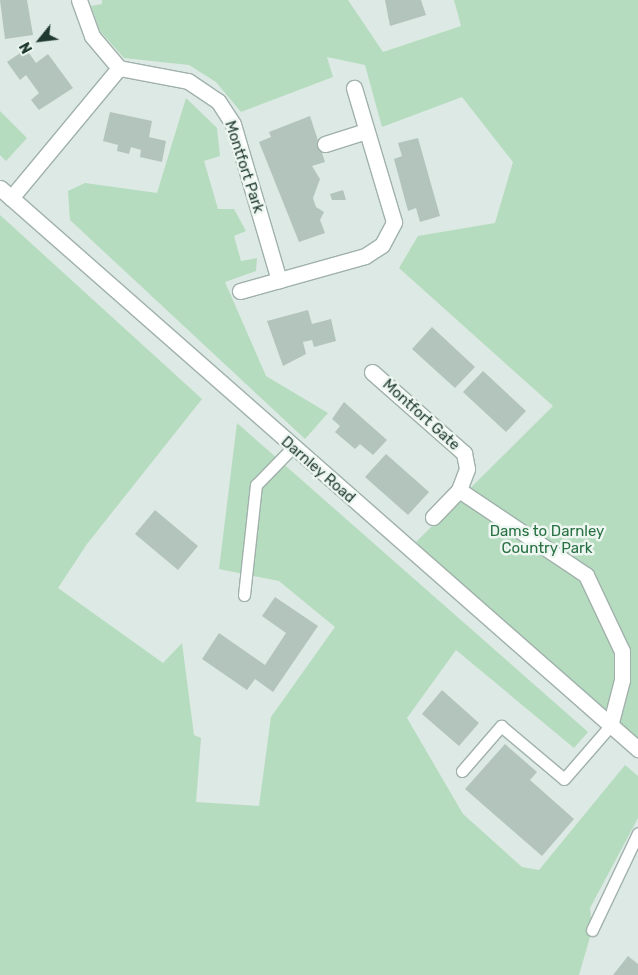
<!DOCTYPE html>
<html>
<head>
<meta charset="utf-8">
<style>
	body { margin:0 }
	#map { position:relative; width:638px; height:975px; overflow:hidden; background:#dde9e4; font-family:Rubik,sans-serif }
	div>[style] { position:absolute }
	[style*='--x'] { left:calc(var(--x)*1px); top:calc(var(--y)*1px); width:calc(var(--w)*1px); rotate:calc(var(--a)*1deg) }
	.green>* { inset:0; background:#b5dcbe }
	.building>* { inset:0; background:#b2c4bc }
	.roads { filter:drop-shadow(1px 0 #a0b1ab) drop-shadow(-1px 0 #a0b1ab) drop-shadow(0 1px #a0b1ab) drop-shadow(0 -1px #a0b1ab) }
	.lane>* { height:11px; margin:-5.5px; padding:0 5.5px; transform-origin:5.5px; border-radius:5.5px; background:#fff }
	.street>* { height:15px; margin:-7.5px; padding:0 7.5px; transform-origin:7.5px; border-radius:7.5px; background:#fff }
	.secondary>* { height:15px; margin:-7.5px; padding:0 7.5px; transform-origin:7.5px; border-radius:7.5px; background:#fff }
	span { translate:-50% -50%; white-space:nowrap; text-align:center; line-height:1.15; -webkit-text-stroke:5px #edf6f1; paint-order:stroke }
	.street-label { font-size:15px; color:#1f3931 }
	.park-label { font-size:15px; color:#287042 }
	.north { position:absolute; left:15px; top:15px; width:50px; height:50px; -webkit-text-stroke:4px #edf6f1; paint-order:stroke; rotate:241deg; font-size:14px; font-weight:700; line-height:20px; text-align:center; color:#1f3931 }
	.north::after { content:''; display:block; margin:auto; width:18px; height:22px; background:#1f3931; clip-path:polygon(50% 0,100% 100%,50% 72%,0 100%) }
</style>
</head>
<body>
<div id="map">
	<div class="green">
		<div style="clip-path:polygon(102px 0,348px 0,383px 52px,461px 26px,454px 0,638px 0,638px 748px,416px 542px,553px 406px,399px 268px,418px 236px,495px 223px,513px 162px,462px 97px,382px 127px,365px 65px,327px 57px,333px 77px,241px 112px,216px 82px,189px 65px,124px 58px,100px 31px,91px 6px,102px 4px)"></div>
		<div style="clip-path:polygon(186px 98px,217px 128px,220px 156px,204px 161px,218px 209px,234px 209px,246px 231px,234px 236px,241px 261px,257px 258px,256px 271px,225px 282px,266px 376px,328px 413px,305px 439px,70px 220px,68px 191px,85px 183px,157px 193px)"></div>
		<div style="clip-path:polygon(0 111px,27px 138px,6px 161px,0 155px)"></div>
		<div style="clip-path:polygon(0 215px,202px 399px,87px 544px,58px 588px,163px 663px,182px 643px,194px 735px,201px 738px,196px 802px,259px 806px,271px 717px,335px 627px,279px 581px,219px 569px,237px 423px,588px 732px,574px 748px,456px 650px,407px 718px,463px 814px,522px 867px,539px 870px,625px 765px,638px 776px,638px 818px,590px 908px,592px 930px,579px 975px,0 975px)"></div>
	</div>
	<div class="building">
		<div style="clip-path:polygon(0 0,27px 0,33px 35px,5px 39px)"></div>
		<div style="clip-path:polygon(385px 0,421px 0,426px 15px,390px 26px)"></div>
		<div style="clip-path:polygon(26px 49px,36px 63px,48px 54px,73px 88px,39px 110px,31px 100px,39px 93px,26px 75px,20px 80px,7px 62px)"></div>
		<div style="clip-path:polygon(110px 112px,152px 121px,149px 137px,166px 141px,162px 162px,140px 157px,141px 150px,131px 147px,129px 154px,117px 151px,118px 145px,103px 141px)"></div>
		<div style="clip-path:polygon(310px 116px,325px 162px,312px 166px,320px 179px,313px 198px,316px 207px,324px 212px,320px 220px,325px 233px,299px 242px,259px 142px,271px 137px,269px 132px)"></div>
		<div style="clip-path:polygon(418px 138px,440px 216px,420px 222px,416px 208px,408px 211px,394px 159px,402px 156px,398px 143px)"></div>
		<div style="clip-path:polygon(343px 190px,346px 200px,332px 200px,330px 194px)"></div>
		<div style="clip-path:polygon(308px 310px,312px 324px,331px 319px,336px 341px,314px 347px,312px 340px,303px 342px,306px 354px,283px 366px,267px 321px)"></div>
		<div style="clip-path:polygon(432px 327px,475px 367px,455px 388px,412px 349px)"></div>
		<div style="clip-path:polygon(483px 371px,526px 411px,506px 432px,463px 392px)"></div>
		<div style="clip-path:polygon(344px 402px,387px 440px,373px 455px,360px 444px,355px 449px,335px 432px,340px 426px,332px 419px)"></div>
		<div style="clip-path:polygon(386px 454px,429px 492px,408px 515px,365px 477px)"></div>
		<div style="clip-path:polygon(155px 510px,198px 546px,178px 570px,135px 534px)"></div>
		<div style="clip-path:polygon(275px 597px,318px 626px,273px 692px,255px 679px,247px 690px,202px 659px,219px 633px,265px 665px,286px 633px,262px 616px)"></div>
		<div style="clip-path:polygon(442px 690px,479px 723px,459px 746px,422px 714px)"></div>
		<div style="clip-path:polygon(505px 744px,537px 772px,530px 780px,574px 819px,542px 856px,465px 789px)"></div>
		<div style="clip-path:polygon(628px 956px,638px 964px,638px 975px,613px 975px)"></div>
	</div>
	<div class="roads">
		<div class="lane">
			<div style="--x:244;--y:595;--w:111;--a:-83.8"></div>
			<div style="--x:256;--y:485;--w:52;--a:-45.8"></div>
			<div style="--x:462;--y:771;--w:60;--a:-49.1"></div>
			<div style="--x:501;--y:726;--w:82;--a:40.1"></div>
			<div style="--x:564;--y:779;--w:70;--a:-49"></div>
			<div style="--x:592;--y:930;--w:107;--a:-64.6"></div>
		</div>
		<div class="street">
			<div style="--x:79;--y:0;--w:38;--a:70"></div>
			<div style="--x:92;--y:36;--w:42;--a:49.8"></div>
			<div style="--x:119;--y:68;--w:70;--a:10.7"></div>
			<div style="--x:188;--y:81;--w:36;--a:34"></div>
			<div style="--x:218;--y:101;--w:27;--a:57"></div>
			<div style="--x:233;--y:124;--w:163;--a:73.6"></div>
			<div style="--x:325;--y:144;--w:43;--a:-17.6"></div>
			<div style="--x:11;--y:198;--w:169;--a:-50.3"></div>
			<div style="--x:240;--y:291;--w:130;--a:-15.6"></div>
			<div style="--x:365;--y:256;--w:20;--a:-33"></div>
			<div style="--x:382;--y:245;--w:26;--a:-62"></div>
			<div style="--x:394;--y:222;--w:140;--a:-106.6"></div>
			<div style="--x:372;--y:372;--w:123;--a:41.4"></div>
			<div style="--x:464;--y:453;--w:16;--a:79"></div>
			<div style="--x:467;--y:469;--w:22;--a:111"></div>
			<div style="--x:459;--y:490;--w:153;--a:33.8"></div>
			<div style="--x:586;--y:575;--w:84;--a:64.7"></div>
			<div style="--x:622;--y:651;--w:29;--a:90"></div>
			<div style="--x:622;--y:680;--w:48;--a:104.6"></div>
			<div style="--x:433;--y:517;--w:37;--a:-46"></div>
		</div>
		<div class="secondary">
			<div style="--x:0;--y:188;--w:850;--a:41.33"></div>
		</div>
	</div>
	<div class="street-label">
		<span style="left:244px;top:167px;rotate:72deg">Montfort Park</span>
		<span style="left:421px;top:415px;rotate:42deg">Montfort Gate</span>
		<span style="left:318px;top:470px;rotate:41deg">Darnley Road</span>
	</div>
	<div class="park-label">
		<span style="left:547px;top:540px">Dams to Darnley<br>Country Park</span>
	</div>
	<div class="north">N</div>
</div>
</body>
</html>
